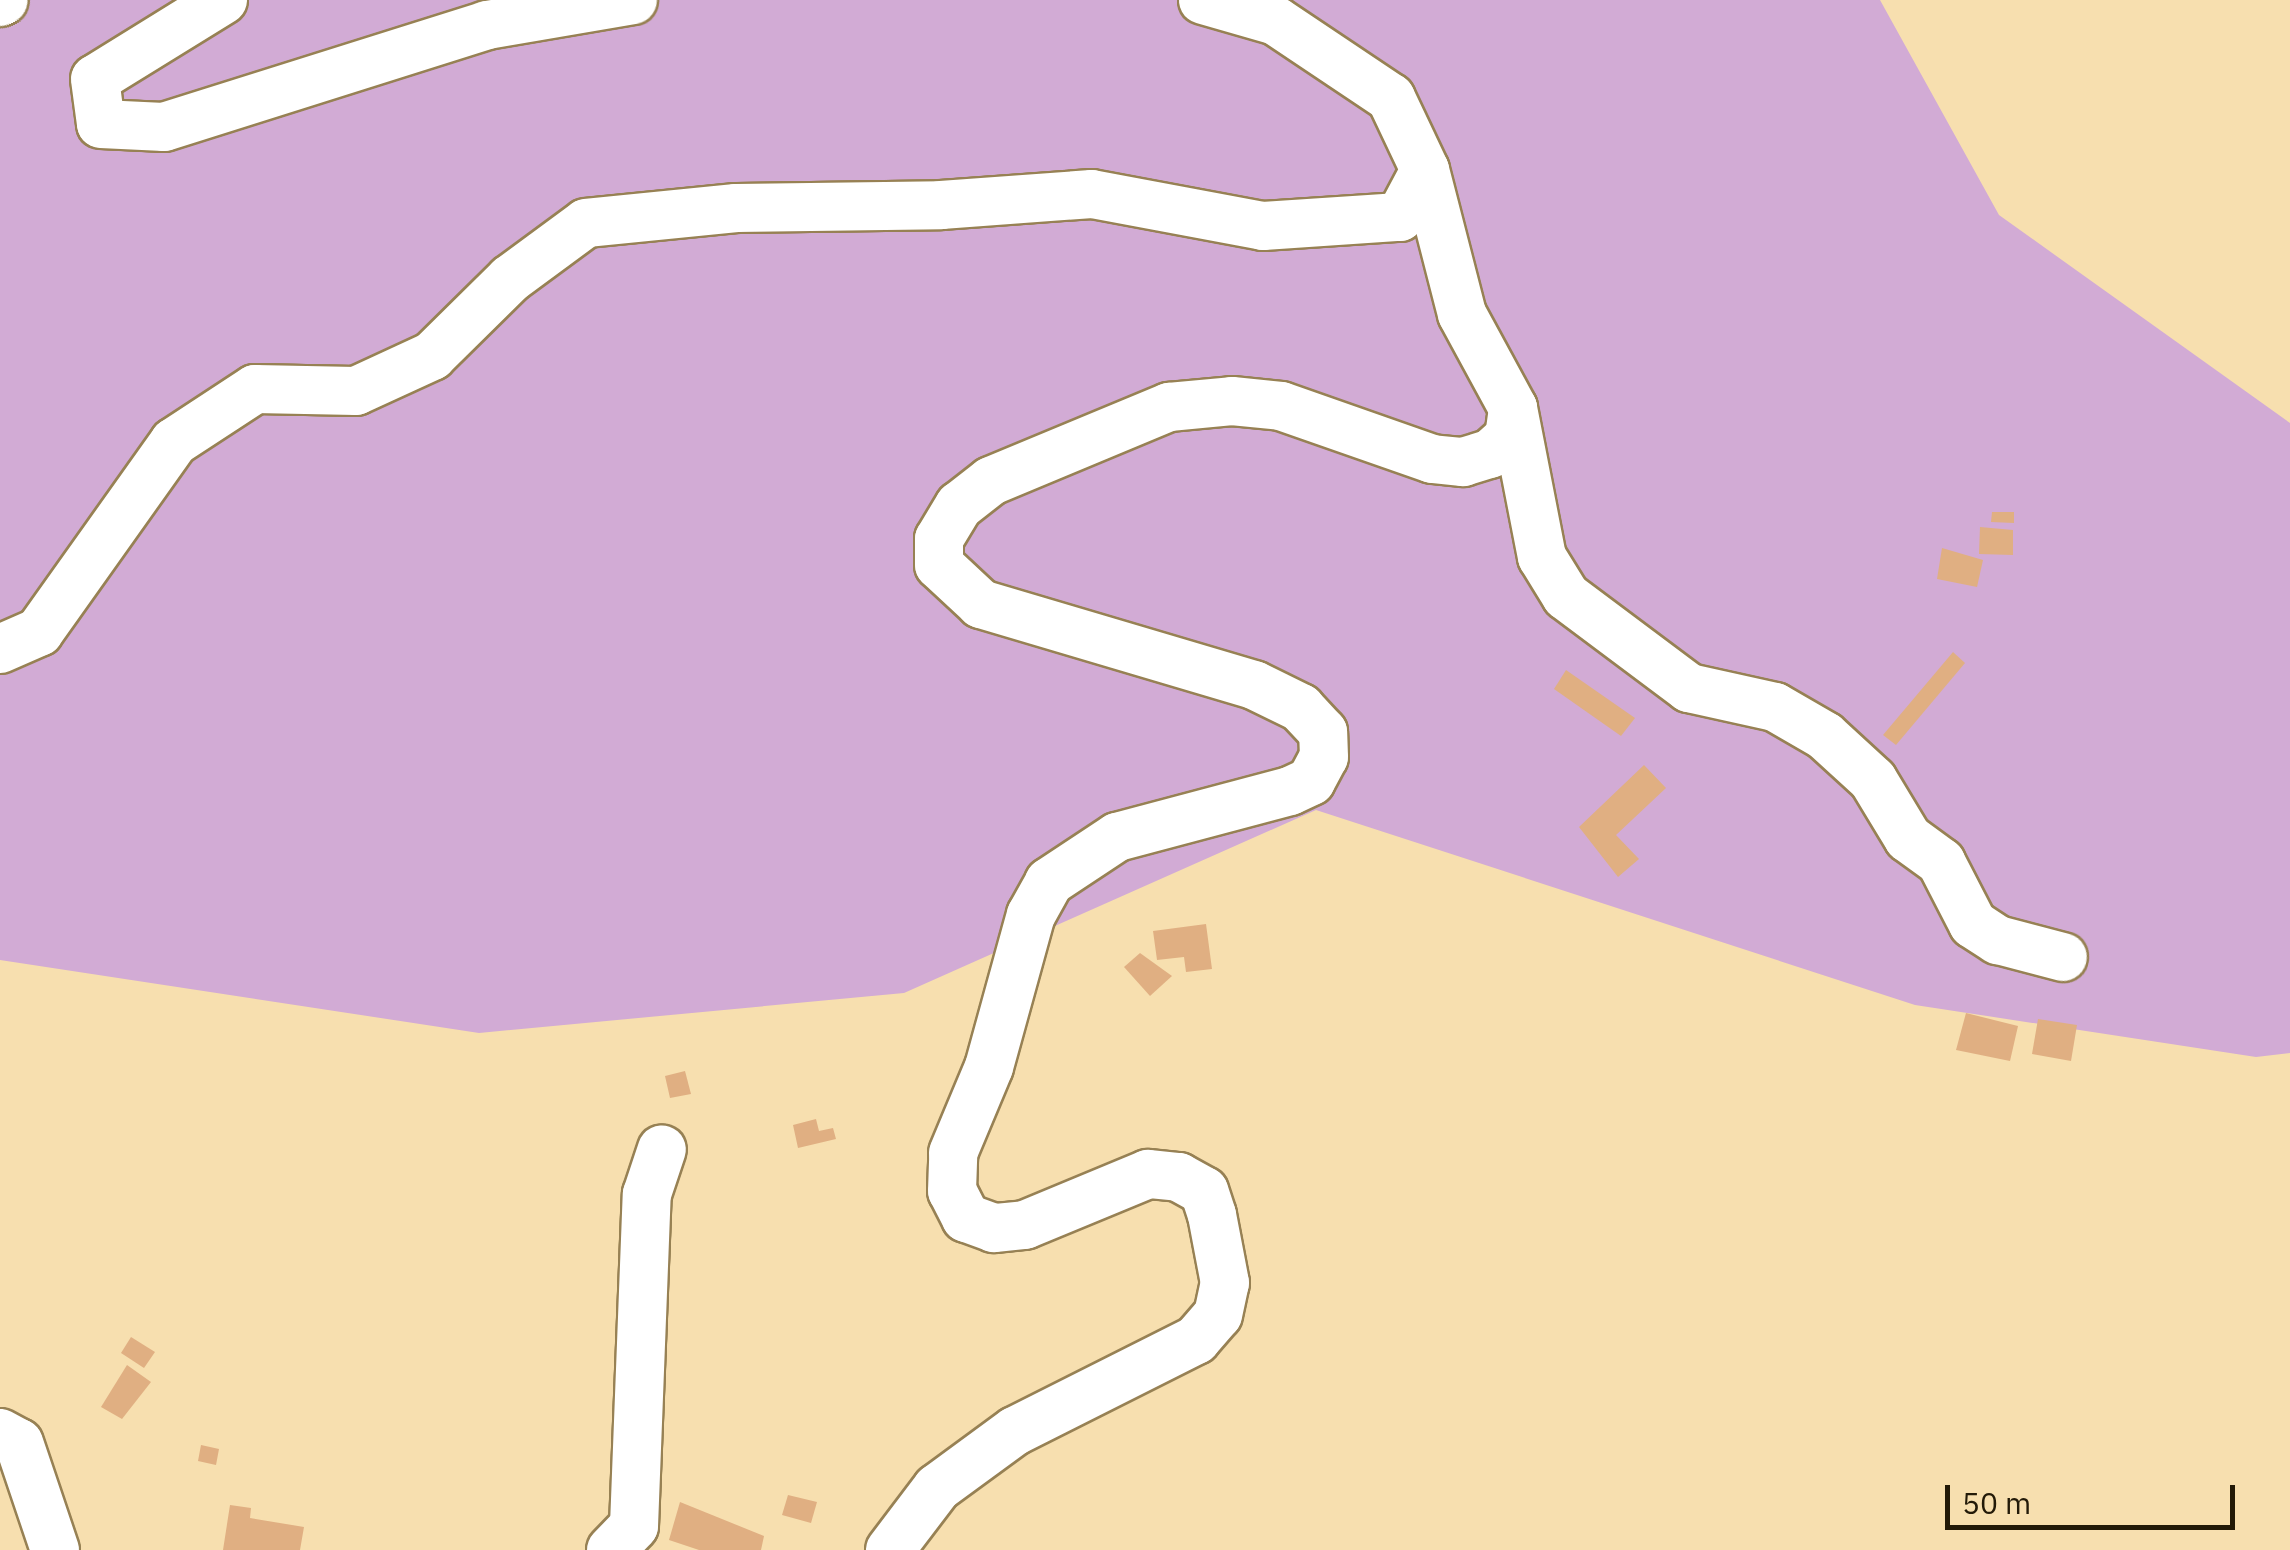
<!DOCTYPE html>
<html>
<head>
<meta charset="utf-8">
<style>
	body { margin:0 }
	#map { position:relative; width:2290px; height:1550px; overflow:hidden; background:#f7dfaf; font-family:"IBM Plex Sans",sans-serif }
	div>[style] { position:absolute }
	[style*='--x'] { left:calc(var(--x)*1px); top:calc(var(--y)*1px); width:calc(var(--w)*1px); rotate:calc(var(--a)*1deg) }
	.green>* { inset:0; background:#d2abd5 }
	.building>* { inset:0; background:#e0af82 }
	.roads { filter:drop-shadow(2px 0 #978154) drop-shadow(-2px 0 #978154) drop-shadow(0 2px #978154) drop-shadow(0 -2px #978154) }
	.minor>* { height:48px; margin:-24px; padding:0 24px; transform-origin:24px; border-radius:24px; background:#fff }
	span { translate:-50% -50%; white-space:nowrap; text-align:center; line-height:1.15; -webkit-text-stroke:8px #f7dfaf; paint-order:stroke }
	.scale { position:absolute; left:1945px; top:1485px; width:290px; height:45px; box-sizing:border-box; border:5px solid #231a08; border-top:0; padding-left:12px; font-size:30px; line-height:35px; white-space:nowrap; color:#231a08; -webkit-text-stroke:8px #f7dfaf; paint-order:stroke }
</style>
</head>
<body>
<div id="map">
	<div class="green">
		<div style="clip-path:polygon(0 0,1880px 0,1999px 215px,2290px 423px,2290px 1053px,2256px 1057px,1915px 1005px,1316px 810px,904px 993px,479px 1033px,0 960px)"></div>
	</div>
	<div class="building">
		<div style="clip-path:polygon(1992px 512px,2014px 512px,2014px 523px,1991px 522px)"></div>
		<div style="clip-path:polygon(1980px 527px,2013px 530px,2013px 555px,1979px 554px)"></div>
		<div style="clip-path:polygon(1942px 548px,1983px 560px,1977px 587px,1937px 579px)"></div>
		<div style="clip-path:polygon(1953px 652px,1965px 663px,1896px 745px,1883px 735px)"></div>
		<div style="clip-path:polygon(1566px 670px,1635px 718px,1621px 736px,1554px 689px)"></div>
		<div style="clip-path:polygon(1644px 765px,1666px 788px,1616px 835px,1639px 859px,1618px 877px,1579px 827px)"></div>
		<div style="clip-path:polygon(1206px 924px,1212px 969px,1186px 972px,1184px 957px,1157px 960px,1153px 931px)"></div>
		<div style="clip-path:polygon(1140px 953px,1172px 976px,1150px 996px,1124px 967px)"></div>
		<div style="clip-path:polygon(1966px 1013px,2018px 1026px,2010px 1061px,1956px 1050px)"></div>
		<div style="clip-path:polygon(2038px 1019px,2077px 1025px,2071px 1061px,2032px 1054px)"></div>
		<div style="clip-path:polygon(685px 1071px,691px 1094px,670px 1098px,665px 1076px)"></div>
		<div style="clip-path:polygon(816px 1119px,819px 1131px,833px 1128px,836px 1139px,798px 1148px,793px 1125px)"></div>
		<div style="clip-path:polygon(131px 1337px,155px 1352px,144px 1368px,121px 1353px)"></div>
		<div style="clip-path:polygon(127px 1365px,151px 1382px,122px 1419px,101px 1407px)"></div>
		<div style="clip-path:polygon(201px 1445px,219px 1449px,216px 1465px,198px 1461px)"></div>
		<div style="clip-path:polygon(788px 1495px,817px 1502px,811px 1523px,782px 1515px)"></div>
		<div style="clip-path:polygon(680px 1502px,764px 1536px,761px 1550px,699px 1550px,669px 1540px)"></div>
		<div style="clip-path:polygon(230px 1505px,251px 1508px,250px 1518px,304px 1527px,300px 1550px,223px 1550px)"></div>
	</div>
	<div class="roads">
		<div class="minor">
			<div style="--x:223;--y:0;--w:150;--a:148.3"></div>
			<div style="--x:95;--y:79;--w:45;--a:82.4"></div>
			<div style="--x:101;--y:124;--w:63;--a:2.7"></div>
			<div style="--x:164;--y:127;--w:339;--a:-17.5"></div>
			<div style="--x:487;--y:25;--w:148;--a:-9.7"></div>
			<div style="--x:0;--y:2;--w:4;--a:-27"></div>
			<div style="--x:1513;--y:408;--w:152;--a:79"></div>
			<div style="--x:1542;--y:557;--w:46;--a:58.4"></div>
			<div style="--x:1566;--y:596;--w:154;--a:36.8"></div>
			<div style="--x:1689;--y:688;--w:88;--a:12.5"></div>
			<div style="--x:1775;--y:707;--w:58;--a:30.1"></div>
			<div style="--x:1825;--y:736;--w:65;--a:42.5"></div>
			<div style="--x:1873;--y:780;--w:68;--a:58.9"></div>
			<div style="--x:1908;--y:838;--w:41;--a:36"></div>
			<div style="--x:1941;--y:862;--w:70;--a:62.7"></div>
			<div style="--x:1973;--y:924;--w:30;--a:33"></div>
			<div style="--x:1998;--y:940;--w:67;--a:14.7"></div>
			<div style="--x:0;--y:649;--w:43;--a:-23.6"></div>
			<div style="--x:39;--y:632;--w:233;--a:-54.6"></div>
			<div style="--x:174;--y:442;--w:97;--a:-33.2"></div>
			<div style="--x:255;--y:389;--w:101;--a:1.1"></div>
			<div style="--x:356;--y:391;--w:84;--a:-24.7"></div>
			<div style="--x:432;--y:356;--w:110;--a:-44.6"></div>
			<div style="--x:510;--y:279;--w:94;--a:-36.4"></div>
			<div style="--x:586;--y:223;--w:151;--a:-5.7"></div>
			<div style="--x:736;--y:208;--w:205;--a:-0.8"></div>
			<div style="--x:941;--y:205;--w:151;--a:-4.2"></div>
			<div style="--x:1092;--y:194;--w:174;--a:10.6"></div>
			<div style="--x:1263;--y:226;--w:137;--a:-3.8"></div>
			<div style="--x:1400;--y:217;--w:53;--a:-62"></div>
			<div style="--x:1425;--y:170;--w:80;--a:-115.3"></div>
			<div style="--x:1391;--y:98;--w:138;--a:-146.2"></div>
			<div style="--x:1276;--y:21;--w:76;--a:-164"></div>
			<div style="--x:0;--y:1433;--w:21;--a:28"></div>
			<div style="--x:19;--y:1443;--w:113;--a:71.4"></div>
			<div style="--x:611;--y:1550;--w:33;--a:-46"></div>
			<div style="--x:634;--y:1526;--w:332;--a:-87.8"></div>
			<div style="--x:647;--y:1194;--w:47;--a:-71.6"></div>
			<div style="--x:890;--y:1550;--w:78;--a:-52.8"></div>
			<div style="--x:937;--y:1488;--w:97;--a:-36.2"></div>
			<div style="--x:1015;--y:1431;--w:203;--a:-26.7"></div>
			<div style="--x:1196;--y:1340;--w:33;--a:-49"></div>
			<div style="--x:1218;--y:1315;--w:33;--a:-78"></div>
			<div style="--x:1225;--y:1283;--w:69;--a:-100.8"></div>
			<div style="--x:1212;--y:1215;--w:25;--a:-108"></div>
			<div style="--x:1204;--y:1191;--w:29;--a:-151"></div>
			<div style="--x:1179;--y:1177;--w:31;--a:-174"></div>
			<div style="--x:1148;--y:1174;--w:133;--a:157.5"></div>
			<div style="--x:1025;--y:1225;--w:31;--a:174"></div>
			<div style="--x:994;--y:1228;--w:30;--a:-160"></div>
			<div style="--x:966;--y:1218;--w:30;--a:-117"></div>
			<div style="--x:952;--y:1191;--w:38;--a:-88"></div>
			<div style="--x:953;--y:1153;--w:93;--a:-67.3"></div>
			<div style="--x:989;--y:1067;--w:158;--a:-74.6"></div>
			<div style="--x:1031;--y:915;--w:38;--a:-61"></div>
			<div style="--x:1049;--y:882;--w:82;--a:-33.5"></div>
			<div style="--x:1117;--y:837;--w:179;--a:-14.9"></div>
			<div style="--x:1290;--y:791;--w:23;--a:-25"></div>
			<div style="--x:1311;--y:781;--w:27;--a:-62"></div>
			<div style="--x:1324;--y:757;--w:25;--a:-92"></div>
			<div style="--x:1323;--y:732;--w:33;--a:-133"></div>
			<div style="--x:1301;--y:708;--w:52;--a:-153.9"></div>
			<div style="--x:1254;--y:685;--w:285;--a:-163.5"></div>
			<div style="--x:981;--y:604;--w:57;--a:-137.1"></div>
			<div style="--x:939;--y:565;--w:26;--a:-90"></div>
			<div style="--x:939;--y:539;--w:39;--a:-59"></div>
			<div style="--x:959;--y:506;--w:41;--a:-38"></div>
			<div style="--x:991;--y:481;--w:193;--a:-22.6"></div>
			<div style="--x:1169;--y:407;--w:63;--a:-5.4"></div>
			<div style="--x:1232;--y:401;--w:49;--a:5.8"></div>
			<div style="--x:1281;--y:406;--w:160;--a:19.3"></div>
			<div style="--x:1432;--y:459;--w:31;--a:6"></div>
			<div style="--x:1463;--y:462;--w:28;--a:-17"></div>
			<div style="--x:1490;--y:454;--w:25;--a:-42"></div>
			<div style="--x:1509;--y:437;--w:29;--a:-82"></div>
			<div style="--x:1513;--y:408;--w:107;--a:-118.5"></div>
			<div style="--x:1462;--y:314;--w:149;--a:-104.4"></div>
		</div>
	</div>
	<div class="scale">50 m</div>
</div>
</body>
</html>
